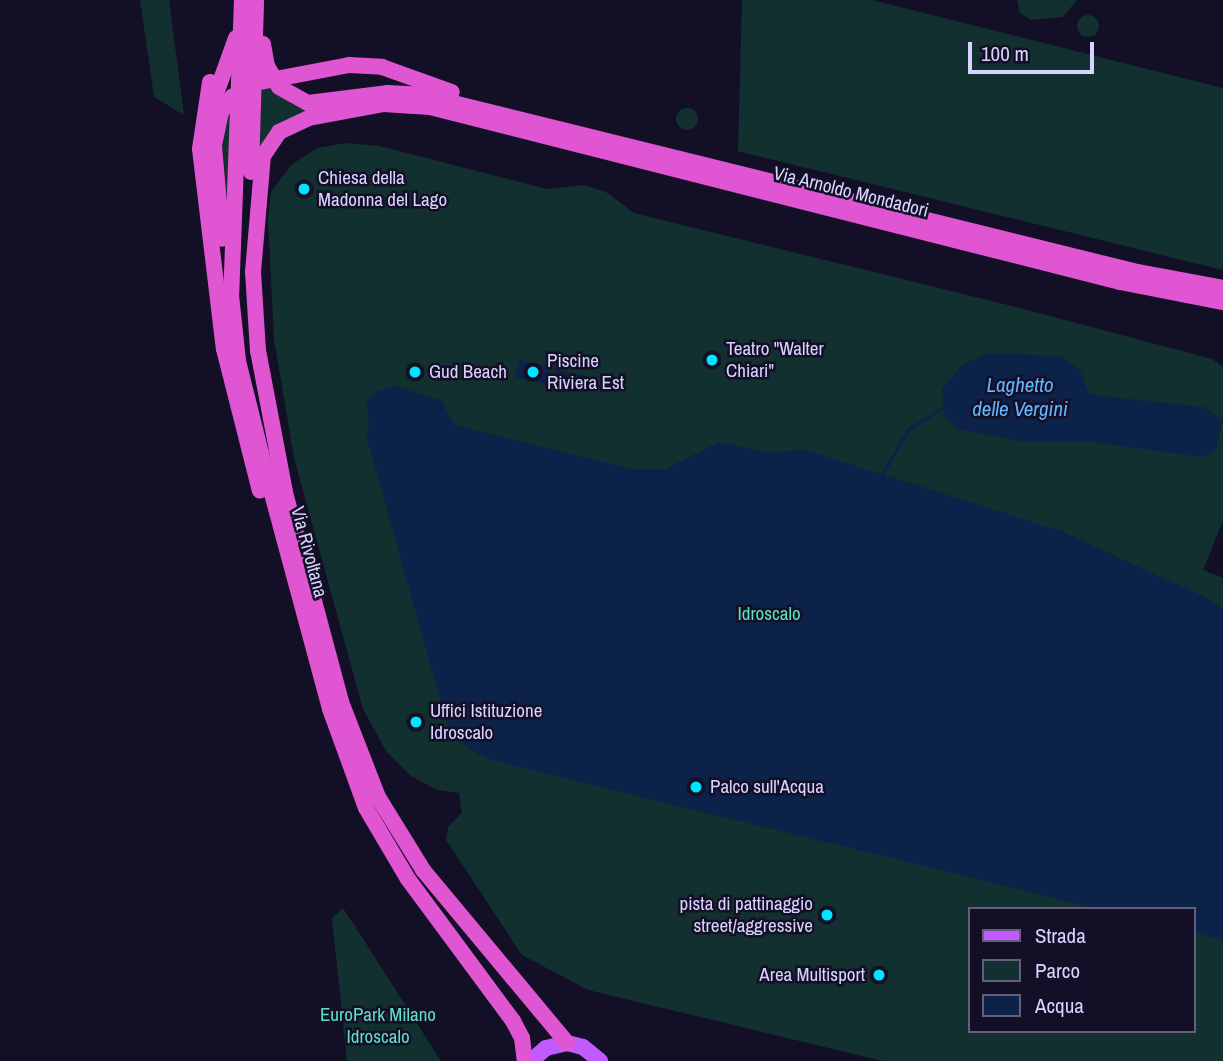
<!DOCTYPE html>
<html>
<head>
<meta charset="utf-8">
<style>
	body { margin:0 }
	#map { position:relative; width:1223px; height:1061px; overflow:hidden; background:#130f26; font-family:"Archivo Narrow",sans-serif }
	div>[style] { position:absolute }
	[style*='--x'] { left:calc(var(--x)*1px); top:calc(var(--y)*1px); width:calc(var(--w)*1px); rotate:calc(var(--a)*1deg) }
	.green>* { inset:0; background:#12302f }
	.round { border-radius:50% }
	.water>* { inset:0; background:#0c2248 }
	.stream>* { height:2.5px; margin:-1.25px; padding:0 1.25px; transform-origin:1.25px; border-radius:1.25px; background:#0c2248 }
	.primary>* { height:16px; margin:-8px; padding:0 8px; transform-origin:8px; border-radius:8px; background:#c25bff }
	.trunk>* { height:16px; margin:-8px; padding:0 8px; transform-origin:8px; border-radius:8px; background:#e055d1 }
	.trunk-bridge>* { height:16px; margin:-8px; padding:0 8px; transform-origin:8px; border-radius:8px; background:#e055d1 }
	.dots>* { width:19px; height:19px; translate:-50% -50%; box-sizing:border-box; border:4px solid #130f26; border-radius:50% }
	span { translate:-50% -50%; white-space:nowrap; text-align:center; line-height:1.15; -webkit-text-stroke:5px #130f26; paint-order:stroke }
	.poi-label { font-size:19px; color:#d9d4ff }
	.left { translate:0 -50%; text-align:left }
	.right { translate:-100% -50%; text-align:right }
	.street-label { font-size:19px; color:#d9d4ff }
	.park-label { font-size:19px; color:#5fe0c0 }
	.water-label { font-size:21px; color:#62b6ff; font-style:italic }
	.legend { position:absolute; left:968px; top:907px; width:228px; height:126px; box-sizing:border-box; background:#130f26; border:2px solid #625e7d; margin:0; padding:9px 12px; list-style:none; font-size:21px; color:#d9d4ff }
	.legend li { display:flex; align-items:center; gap:14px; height:35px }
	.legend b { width:35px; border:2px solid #625e7d }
	.scale { position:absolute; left:968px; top:42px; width:126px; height:32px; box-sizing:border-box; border:4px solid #d9d4ff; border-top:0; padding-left:9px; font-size:21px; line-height:24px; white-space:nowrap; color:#d9d4ff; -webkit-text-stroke:5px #130f26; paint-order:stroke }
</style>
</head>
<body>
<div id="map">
	<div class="green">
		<div style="clip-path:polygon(140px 0,169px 0,184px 115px,154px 97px)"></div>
		<div style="clip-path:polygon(742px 0,872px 0,1223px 88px,1223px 270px,738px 151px)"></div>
		<div style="clip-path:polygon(1017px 0,1077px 0,1063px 17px,1031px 20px,1020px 13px)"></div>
		<div class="round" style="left:1077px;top:15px;width:22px;height:22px"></div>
		<div style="clip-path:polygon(266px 87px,335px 106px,286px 120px,258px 151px,260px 89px)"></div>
		<div style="clip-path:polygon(234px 104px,228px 211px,221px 129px)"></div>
		<div class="round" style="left:676px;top:108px;width:22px;height:22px"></div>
		<div style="clip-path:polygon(evenodd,345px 143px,379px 146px,547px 189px,584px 185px,606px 192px,634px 213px,1020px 308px,1212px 359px,1223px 367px,1223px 521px,1203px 570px,1223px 578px,1223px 1061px,883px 1061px,588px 990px,522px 955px,446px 840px,448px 827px,462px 813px,459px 793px,437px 790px,411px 776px,386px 751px,363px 709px,294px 458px,274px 339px,268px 219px,271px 192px,291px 165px,317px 148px,345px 143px,969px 909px,1193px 909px,1193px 1031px,969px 1031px,969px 909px)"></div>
		<div style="clip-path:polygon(343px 908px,360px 934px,441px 1061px,347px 1061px,332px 918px)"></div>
	</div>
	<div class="water">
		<div style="clip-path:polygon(989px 353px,1061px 356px,1080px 371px,1089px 393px,1102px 396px,1204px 407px,1223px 421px,1215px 452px,1202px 457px,1085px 441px,1024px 442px,958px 429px,944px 415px,942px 389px,962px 365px)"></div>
		<div style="clip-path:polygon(519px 360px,551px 367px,547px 385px,515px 377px)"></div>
		<div style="clip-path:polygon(555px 369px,586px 376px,582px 393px,551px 386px)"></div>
		<div style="clip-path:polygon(396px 386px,441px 400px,454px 425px,633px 469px,665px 469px,719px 442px,764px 452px,806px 450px,1061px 531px,1209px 599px,1223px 609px,1223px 940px,1193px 932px,1193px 909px,1098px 909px,491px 760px,468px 749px,449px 729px,442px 706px,365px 431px,369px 430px,367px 400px,378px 390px)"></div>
	</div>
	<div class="stream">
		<div style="--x:881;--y:476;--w:53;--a:-59.6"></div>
		<div style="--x:908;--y:430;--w:40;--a:-32.9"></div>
	</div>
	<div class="primary">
		<div style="--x:531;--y:1061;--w:20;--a:-41"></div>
		<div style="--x:546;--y:1048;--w:22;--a:-13"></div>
		<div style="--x:567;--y:1043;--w:16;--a:14"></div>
		<div style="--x:583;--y:1047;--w:22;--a:39"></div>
	</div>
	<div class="trunk">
		<div style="--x:242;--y:0;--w:295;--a:92.1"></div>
		<div style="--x:231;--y:295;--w:66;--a:83.9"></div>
		<div style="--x:238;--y:361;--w:95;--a:76"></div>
		<div style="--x:261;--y:453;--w:265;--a:74.9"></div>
		<div style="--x:330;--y:709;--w:105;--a:70"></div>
		<div style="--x:366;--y:808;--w:82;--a:59.4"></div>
		<div style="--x:408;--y:879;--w:177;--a:53.5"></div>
		<div style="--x:513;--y:1021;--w:19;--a:62"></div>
		<div style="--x:522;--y:1038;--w:23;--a:83"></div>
		<div style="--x:263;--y:44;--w:22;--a:80"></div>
		<div style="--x:267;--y:66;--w:24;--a:60"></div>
		<div style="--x:279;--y:87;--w:33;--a:29"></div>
		<div style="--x:308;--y:103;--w:81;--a:-7.1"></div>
		<div style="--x:388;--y:93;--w:33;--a:3"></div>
		<div style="--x:421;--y:95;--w:733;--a:13.88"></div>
		<div style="--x:1133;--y:271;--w:92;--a:10.7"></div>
		<div style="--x:349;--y:65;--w:33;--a:3"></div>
		<div style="--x:382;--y:67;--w:74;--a:19.7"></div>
		<div style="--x:210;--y:82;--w:68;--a:98.5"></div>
		<div style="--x:200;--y:149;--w:201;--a:83.2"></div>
		<div style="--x:224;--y:349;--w:146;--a:75.8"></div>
		<div style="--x:213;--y:102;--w:68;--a:-70.2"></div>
		<div style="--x:221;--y:112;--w:34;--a:102"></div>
		<div style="--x:214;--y:145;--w:94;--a:85.1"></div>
		<div style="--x:251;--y:172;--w:172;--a:-88.3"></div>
		<div style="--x:283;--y:485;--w:225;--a:75"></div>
		<div style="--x:341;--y:702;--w:102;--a:68.7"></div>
		<div style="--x:378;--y:797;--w:86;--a:58.3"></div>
		<div style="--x:423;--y:870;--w:225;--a:50.2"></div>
		<div style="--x:285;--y:492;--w:144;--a:-100.8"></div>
		<div style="--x:258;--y:351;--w:79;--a:-93.6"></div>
		<div style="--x:253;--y:272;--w:116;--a:-85.1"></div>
		<div style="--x:263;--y:156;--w:29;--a:-56"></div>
		<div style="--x:279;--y:132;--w:33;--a:-25"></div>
		<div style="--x:309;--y:118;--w:75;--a:-10.7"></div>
		<div style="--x:383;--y:104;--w:47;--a:3.7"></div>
		<div style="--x:430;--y:107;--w:712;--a:14.23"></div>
		<div style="--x:1120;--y:282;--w:105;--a:11"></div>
	</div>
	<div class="trunk-bridge">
		<div style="--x:221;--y:112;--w:19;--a:-54"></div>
		<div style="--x:232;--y:97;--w:27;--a:-31"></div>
		<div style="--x:255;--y:83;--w:96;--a:-10.8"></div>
	</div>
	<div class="dots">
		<div style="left:304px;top:189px;background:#00e5ff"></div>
		<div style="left:712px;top:360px;background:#00e5ff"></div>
		<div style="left:415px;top:372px;background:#00e5ff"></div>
		<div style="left:533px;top:372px;background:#00e5ff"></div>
		<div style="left:416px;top:722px;background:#00e5ff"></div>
		<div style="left:696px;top:787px;background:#00e5ff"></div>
		<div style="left:827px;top:915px;background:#00e5ff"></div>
		<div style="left:879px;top:975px;background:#00e5ff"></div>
	</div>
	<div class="poi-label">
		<span class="left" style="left:318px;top:189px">Chiesa della<br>Madonna del Lago</span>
		<span class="left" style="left:726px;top:360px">Teatro "Walter<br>Chiari"</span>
		<span class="left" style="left:547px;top:372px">Piscine<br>Riviera Est</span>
		<span class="left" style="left:429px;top:372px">Gud Beach</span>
		<span class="left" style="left:430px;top:722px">Uffici Istituzione<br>Idroscalo</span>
		<span class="left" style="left:710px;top:787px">Palco sull'Acqua</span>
		<span class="right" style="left:813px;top:915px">pista di pattinaggio<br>street/aggressive</span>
		<span class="right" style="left:865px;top:975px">Area Multisport</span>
	</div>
	<div class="street-label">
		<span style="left:851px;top:192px;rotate:14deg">Via Arnoldo Mondadori</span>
		<span style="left:309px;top:552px;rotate:75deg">Via Rivoltana</span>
	</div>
	<div class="park-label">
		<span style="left:769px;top:614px">Idroscalo</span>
		<span style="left:378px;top:1026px">EuroPark Milano<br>Idroscalo</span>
	</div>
	<div class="water-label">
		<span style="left:1020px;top:397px">Laghetto<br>delle Vergini</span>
	</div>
	<ul class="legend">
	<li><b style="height:9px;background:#c25bff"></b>Strada</li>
	<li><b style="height:19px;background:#12302f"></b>Parco</li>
	<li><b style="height:19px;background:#0c2248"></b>Acqua</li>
	</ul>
	<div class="scale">100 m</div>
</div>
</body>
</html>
